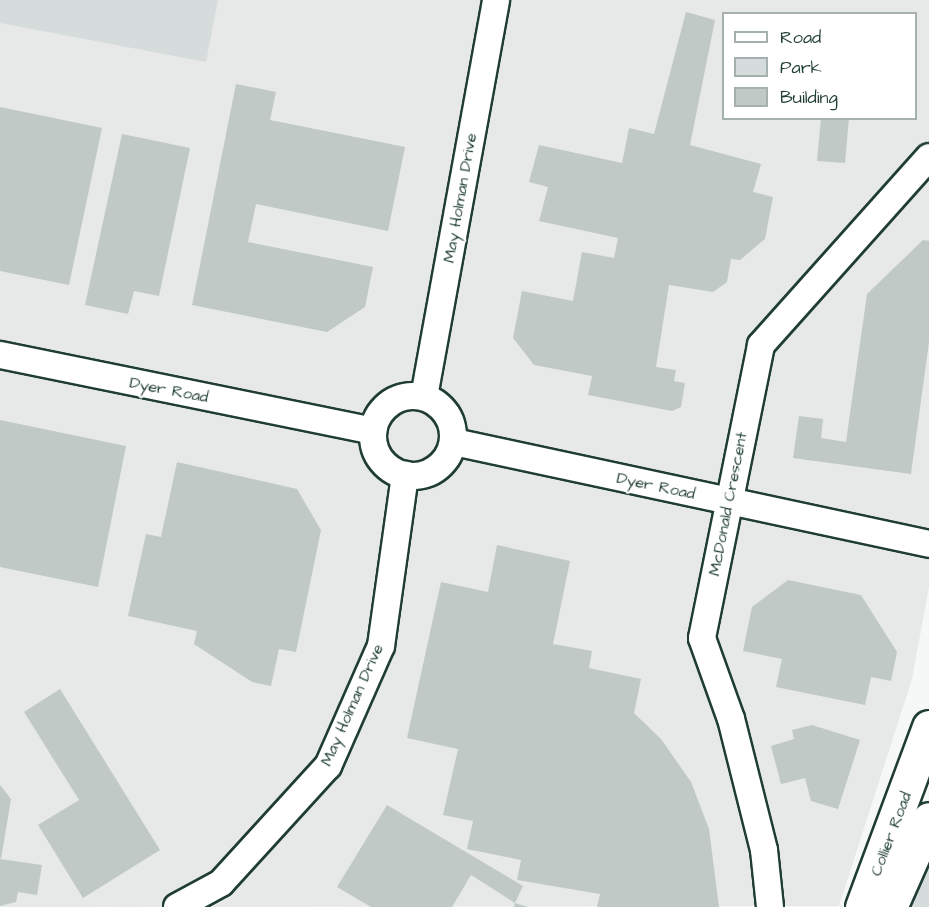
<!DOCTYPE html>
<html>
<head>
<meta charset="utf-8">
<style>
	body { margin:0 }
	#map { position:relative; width:929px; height:907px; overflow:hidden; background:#f6f7f7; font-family:"Architects Daughter",sans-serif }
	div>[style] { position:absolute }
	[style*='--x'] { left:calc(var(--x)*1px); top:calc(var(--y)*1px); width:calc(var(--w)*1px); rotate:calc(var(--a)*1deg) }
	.built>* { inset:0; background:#e6e9e8 }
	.green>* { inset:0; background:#d6dcdb }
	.building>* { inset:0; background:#c0c9c6 }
	.roads { filter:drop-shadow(2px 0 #1f3d34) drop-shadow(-2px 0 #1f3d34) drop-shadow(0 2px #1f3d34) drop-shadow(0 -2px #1f3d34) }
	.minor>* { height:26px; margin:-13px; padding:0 13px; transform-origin:13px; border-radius:13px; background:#fff }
	.minor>.ring { margin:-13px; padding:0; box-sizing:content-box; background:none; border:26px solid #fff; border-radius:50% }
	.primary>* { height:33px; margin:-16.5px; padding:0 16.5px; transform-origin:16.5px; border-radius:16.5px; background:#fff }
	span { translate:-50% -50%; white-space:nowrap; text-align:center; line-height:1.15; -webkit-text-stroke:4.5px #fff; paint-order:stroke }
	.street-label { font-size:16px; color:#1f3d34 }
	.legend { position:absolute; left:722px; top:12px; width:195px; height:108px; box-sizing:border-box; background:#fff; border:2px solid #a5b1ae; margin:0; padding:8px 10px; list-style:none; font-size:18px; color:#1f3d34 }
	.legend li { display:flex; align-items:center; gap:12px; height:30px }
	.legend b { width:30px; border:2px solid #a5b1ae }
</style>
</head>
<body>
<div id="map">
	<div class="built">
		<div style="clip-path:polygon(evenodd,0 0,929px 0,929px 587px,912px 679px,839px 906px,0 907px,0 0,724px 14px,916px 14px,916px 118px,724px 118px,724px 14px)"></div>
	</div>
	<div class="green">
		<div style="clip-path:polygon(0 0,218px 0,206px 62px,0 23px)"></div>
		<div style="clip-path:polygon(929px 846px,929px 907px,890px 907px)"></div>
	</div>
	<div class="building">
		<div style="clip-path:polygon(686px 12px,715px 20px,690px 145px,761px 164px,753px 192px,773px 197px,765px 239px,740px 260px,731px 259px,727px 282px,713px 292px,669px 285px,656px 367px,676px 370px,674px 381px,685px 383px,681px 407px,672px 411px,588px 395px,592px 376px,534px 365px,513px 338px,522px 291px,573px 301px,582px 252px,614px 258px,618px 238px,539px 221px,548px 187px,529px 182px,539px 145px,622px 163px,629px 128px,654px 134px)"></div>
		<div style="clip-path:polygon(236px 84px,276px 92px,270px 120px,405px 147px,388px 231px,256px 204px,248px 242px,373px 267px,365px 307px,327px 332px,192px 305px)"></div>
		<div style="clip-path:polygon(0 107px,102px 128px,69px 285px,0 271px)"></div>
		<div style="clip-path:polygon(821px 118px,849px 118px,845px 163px,817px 161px)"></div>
		<div style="clip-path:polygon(122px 134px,190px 148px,159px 296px,134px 291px,128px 314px,85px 305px)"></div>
		<div style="clip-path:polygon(923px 240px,929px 241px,929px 342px,911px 474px,793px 458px,799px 416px,823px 419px,821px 438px,846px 442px,867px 294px)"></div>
		<div style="clip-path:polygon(0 420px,126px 446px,98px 587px,0 567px)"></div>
		<div style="clip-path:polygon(177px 462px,297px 489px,321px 530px,296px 652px,279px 649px,271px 686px,252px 682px,194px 644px,197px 631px,128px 616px,146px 534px,161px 537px)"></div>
		<div style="clip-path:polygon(497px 545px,570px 561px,553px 644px,592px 651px,589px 668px,641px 679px,634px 713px,661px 739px,691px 782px,709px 829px,719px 907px,597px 907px,600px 894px,517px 880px,521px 860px,467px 849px,473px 821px,443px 815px,458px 749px,407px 738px,441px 582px,488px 592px)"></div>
		<div style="clip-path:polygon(788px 580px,861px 595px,897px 652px,891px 681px,871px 677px,865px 705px,776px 687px,782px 659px,743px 651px,752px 607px)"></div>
		<div style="clip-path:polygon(60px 689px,160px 850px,83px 898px,38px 825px,79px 800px,24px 712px)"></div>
		<div style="clip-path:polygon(812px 725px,860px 740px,838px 809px,811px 801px,805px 778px,781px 784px,771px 746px,794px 739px,792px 730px)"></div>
		<div style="clip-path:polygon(0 785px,11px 799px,1px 859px,0 858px)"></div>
		<div style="clip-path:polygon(387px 805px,523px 886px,515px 903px,528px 907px,514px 907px,515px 903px,471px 875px,452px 907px,371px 907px,337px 887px)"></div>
		<div style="clip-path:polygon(0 859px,42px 865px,37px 895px,18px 892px,16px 902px,0 906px)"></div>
	</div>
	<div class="roads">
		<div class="minor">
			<div style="--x:0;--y:355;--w:381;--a:11.5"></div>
			<div class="ring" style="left:373px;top:396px;width:54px;height:54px"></div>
			<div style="--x:424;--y:397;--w:403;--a:-79.7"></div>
			<div style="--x:454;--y:442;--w:486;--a:12.1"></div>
			<div style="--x:177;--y:907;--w:50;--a:-28.6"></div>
			<div style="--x:221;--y:883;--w:159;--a:-47.6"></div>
			<div style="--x:328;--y:766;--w:131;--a:-66.2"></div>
			<div style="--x:381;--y:646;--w:173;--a:-82"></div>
			<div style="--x:770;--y:907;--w:57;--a:-96"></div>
			<div style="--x:764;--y:850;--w:135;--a:-104.1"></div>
			<div style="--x:731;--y:719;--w:86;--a:-109.7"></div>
			<div style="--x:702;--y:638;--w:299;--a:-78.6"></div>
			<div style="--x:761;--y:345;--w:252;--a:-48.2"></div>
		</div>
		<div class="primary">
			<div style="--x:862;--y:907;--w:192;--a:-69.6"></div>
			<div style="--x:890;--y:907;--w:96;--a:-66.1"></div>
		</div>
	</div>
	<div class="street-label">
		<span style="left:460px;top:198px;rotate:-80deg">May Holman Drive</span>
		<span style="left:169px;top:390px;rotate:11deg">Dyer Road</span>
		<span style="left:656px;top:486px;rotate:12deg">Dyer Road</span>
		<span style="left:728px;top:504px;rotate:-79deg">McDonald Crescent</span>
		<span style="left:352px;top:705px;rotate:-66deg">May Holman Drive</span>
		<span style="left:891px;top:834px;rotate:-69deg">Collier Road</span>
	</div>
	<ul class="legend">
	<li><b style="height:8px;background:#fff"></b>Road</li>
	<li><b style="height:16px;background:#d6dcdb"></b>Park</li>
	<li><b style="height:16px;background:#c0c9c6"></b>Building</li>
	</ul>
</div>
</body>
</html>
